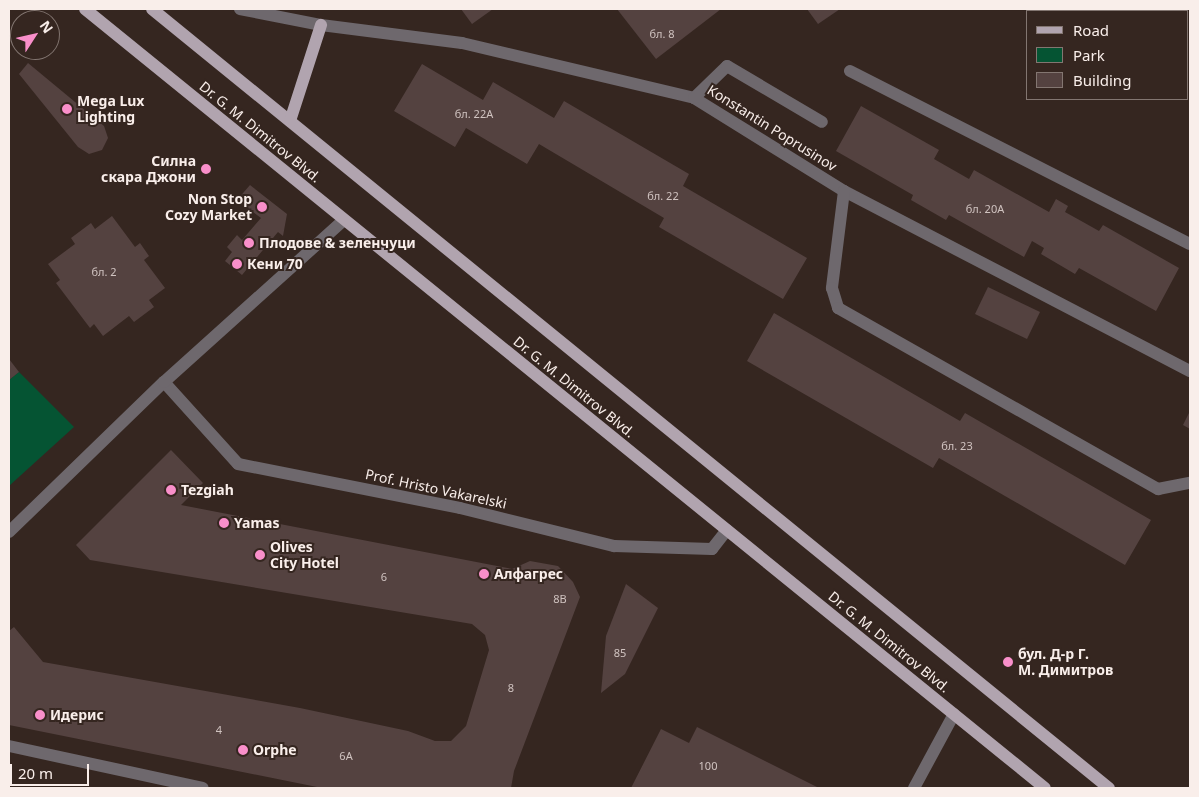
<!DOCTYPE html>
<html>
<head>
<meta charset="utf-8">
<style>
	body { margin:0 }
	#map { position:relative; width:1199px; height:797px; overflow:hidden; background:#352620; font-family:"Noto Sans",sans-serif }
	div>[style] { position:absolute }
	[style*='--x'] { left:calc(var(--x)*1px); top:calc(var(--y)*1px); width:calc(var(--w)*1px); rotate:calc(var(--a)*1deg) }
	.green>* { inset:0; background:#055433 }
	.building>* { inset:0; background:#544240 }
	.minor>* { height:12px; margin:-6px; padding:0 6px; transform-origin:6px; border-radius:6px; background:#6e686d }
	.major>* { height:12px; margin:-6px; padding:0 6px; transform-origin:6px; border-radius:6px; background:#b1a4af }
	.dots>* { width:14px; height:14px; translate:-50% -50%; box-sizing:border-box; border:2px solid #352620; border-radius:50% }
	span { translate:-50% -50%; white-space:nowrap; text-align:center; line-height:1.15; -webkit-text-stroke:4px #352620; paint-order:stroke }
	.number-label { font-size:11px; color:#d0c3c0 }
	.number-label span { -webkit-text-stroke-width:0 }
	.poi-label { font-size:14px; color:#f9eeea; font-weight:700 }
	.left { translate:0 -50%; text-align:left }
	.right { translate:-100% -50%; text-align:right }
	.street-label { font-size:14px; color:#f9eeea }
	.frame { position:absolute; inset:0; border:10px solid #f9eeea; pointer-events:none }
	.legend { position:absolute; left:1026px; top:10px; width:162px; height:90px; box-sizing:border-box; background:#352620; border:1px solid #837671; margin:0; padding:6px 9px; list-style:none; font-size:15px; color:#f9eeea }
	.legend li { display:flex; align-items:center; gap:10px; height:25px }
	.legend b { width:25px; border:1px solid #837671 }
	.north { position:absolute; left:10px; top:10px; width:50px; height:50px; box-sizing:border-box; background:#352620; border:1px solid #837671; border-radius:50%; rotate:55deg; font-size:14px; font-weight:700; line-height:20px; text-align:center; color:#f9eeea }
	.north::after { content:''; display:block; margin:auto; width:18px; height:22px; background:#f98fca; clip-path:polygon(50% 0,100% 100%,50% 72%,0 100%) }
	.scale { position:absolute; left:10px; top:764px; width:79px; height:22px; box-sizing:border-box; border:2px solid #f9eeea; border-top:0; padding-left:6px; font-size:15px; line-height:18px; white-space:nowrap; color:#f9eeea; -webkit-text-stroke:4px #352620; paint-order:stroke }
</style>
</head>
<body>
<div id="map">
	<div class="green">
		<div style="clip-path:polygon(19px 372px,74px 427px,9px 486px,9px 380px)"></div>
	</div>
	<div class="building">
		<div style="clip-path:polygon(461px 9px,493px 9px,472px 24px)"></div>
		<div style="clip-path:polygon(617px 9px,721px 9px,656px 59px)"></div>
		<div style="clip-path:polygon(807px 9px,840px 9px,818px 24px)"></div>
		<div style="clip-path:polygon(28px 63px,104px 126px,108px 138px,102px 150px,89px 154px,78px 147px,19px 74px)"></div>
		<div style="clip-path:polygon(422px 64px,483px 100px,493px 82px,554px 118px,564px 101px,689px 174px,683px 186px,807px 258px,783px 299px,659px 227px,664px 218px,539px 144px,527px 164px,466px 128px,455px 147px,394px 111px)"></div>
		<div style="clip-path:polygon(861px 106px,939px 150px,934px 159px,969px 179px,974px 170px,1049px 212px,1056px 199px,1068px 206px,1065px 212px,1083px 222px,1099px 231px,1103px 225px,1179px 268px,1156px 311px,1079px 268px,1075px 274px,1041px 254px,1044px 248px,1032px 241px,1024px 257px,949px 215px,946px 220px,911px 200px,913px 195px,836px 151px)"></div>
		<div style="clip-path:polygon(250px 185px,287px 214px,283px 236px,278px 232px,242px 275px,225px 261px,232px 252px,227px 247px,237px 235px,242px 240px,261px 218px,237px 200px)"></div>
		<div style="clip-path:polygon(112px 216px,135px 247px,140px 243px,149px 256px,144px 260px,165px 288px,149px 300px,154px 307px,134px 322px,129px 316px,103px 336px,94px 324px,90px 328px,56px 283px,60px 280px,48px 264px,75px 244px,71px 238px,91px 223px,95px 229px)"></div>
		<div style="clip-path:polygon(988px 287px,1040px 312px,1027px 339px,975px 314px)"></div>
		<div style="clip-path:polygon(774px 313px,960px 421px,965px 413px,1151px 520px,1125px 565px,939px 458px,933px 468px,747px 361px)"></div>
		<div style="clip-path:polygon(9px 359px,19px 372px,9px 380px)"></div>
		<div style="clip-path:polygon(1190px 411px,1190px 429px,1183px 425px)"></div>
		<div style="clip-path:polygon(171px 450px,203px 483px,181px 505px,512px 569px,530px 561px,558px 566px,573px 582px,580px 597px,514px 771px,511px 788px,322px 788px,9px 725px,9px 631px,14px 627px,43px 662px,300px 708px,408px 731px,435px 741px,451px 741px,466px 726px,489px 650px,485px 635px,472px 624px,90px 560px,76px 545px)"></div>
		<div style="clip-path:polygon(626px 584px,658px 608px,625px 674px,601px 693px,606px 636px)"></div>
		<div style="clip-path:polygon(697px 727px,819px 788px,631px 788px,661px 729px,689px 743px)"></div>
	</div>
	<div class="minor">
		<div style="--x:240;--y:9;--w:83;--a:11.2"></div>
		<div style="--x:321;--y:25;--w:142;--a:7.3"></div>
		<div style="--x:462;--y:43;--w:238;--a:13.3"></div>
		<div style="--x:694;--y:98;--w:176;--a:31.8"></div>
		<div style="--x:844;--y:191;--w:390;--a:27.5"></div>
		<div style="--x:850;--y:71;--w:381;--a:27"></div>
		<div style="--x:694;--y:98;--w:46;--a:-44.1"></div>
		<div style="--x:727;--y:66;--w:110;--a:30.5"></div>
		<div style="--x:844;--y:191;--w:98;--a:97.1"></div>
		<div style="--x:832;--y:288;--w:21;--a:73"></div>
		<div style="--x:838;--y:308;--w:368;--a:29.5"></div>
		<div style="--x:1158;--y:489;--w:33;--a:-11"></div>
		<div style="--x:164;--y:382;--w:110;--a:47.9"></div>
		<div style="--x:238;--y:464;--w:226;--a:11.2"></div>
		<div style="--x:460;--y:508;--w:159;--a:13.9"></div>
		<div style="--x:614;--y:546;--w:98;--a:1.8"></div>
		<div style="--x:712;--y:549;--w:24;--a:-52"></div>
		<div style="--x:9;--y:532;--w:216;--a:-44.1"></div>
		<div style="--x:164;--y:382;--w:242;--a:-42"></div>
		<div style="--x:9;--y:746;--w:198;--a:12.2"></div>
		<div style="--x:914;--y:788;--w:84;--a:-61.6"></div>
	</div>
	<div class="major">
		<div style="--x:85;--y:9;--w:1236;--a:39.06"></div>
		<div style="--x:152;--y:9;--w:1234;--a:39.15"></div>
		<div style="--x:290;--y:121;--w:101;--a:-72.1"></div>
	</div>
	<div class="dots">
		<div style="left:67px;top:109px;background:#f98fca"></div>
		<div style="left:206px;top:169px;background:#f98fca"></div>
		<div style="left:262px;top:207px;background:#f98fca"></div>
		<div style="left:249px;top:243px;background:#f98fca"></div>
		<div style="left:237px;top:264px;background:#f98fca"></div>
		<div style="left:171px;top:490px;background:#f98fca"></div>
		<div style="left:224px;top:523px;background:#f98fca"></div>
		<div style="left:260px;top:555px;background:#f98fca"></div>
		<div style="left:484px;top:574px;background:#f98fca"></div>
		<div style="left:1008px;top:662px;background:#f98fca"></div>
		<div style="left:40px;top:715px;background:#f98fca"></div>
		<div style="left:243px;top:750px;background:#f98fca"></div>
	</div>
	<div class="number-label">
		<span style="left:662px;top:34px">бл. 8</span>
		<span style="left:474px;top:114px">бл. 22А</span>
		<span style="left:663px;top:196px">бл. 22</span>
		<span style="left:985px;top:209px">бл. 20А</span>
		<span style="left:104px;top:272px">бл. 2</span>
		<span style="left:957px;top:446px">бл. 23</span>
		<span style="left:384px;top:577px">6</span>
		<span style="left:560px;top:599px">8В</span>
		<span style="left:620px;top:653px">85</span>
		<span style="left:511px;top:688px">8</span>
		<span style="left:219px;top:730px">4</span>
		<span style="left:346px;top:756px">6А</span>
		<span style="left:708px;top:766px">100</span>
	</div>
	<div class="poi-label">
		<span class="left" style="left:77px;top:109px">Mega Lux<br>Lighting</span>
		<span class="right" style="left:196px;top:169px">Силна<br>скара Джони</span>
		<span class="right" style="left:252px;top:207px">Non Stop<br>Cozy Market</span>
		<span class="left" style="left:259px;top:243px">Плодове &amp; зеленчуци</span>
		<span class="left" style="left:247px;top:264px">Кени 70</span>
		<span class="left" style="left:181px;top:490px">Tezgiah</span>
		<span class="left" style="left:234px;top:523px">Yamas</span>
		<span class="left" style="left:270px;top:555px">Olives<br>City Hotel</span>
		<span class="left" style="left:494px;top:574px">Алфагрес</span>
		<span class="left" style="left:1018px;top:662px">бул. Д-р Г.<br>М. Димитров</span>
		<span class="left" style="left:50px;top:715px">Идерис</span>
		<span class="left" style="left:253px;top:750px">Orphe</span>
	</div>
	<div class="street-label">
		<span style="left:772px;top:128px;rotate:32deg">Konstantin Poprusinov</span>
		<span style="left:260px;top:132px;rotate:39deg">Dr. G. M. Dimitrov Blvd.</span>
		<span style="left:574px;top:387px;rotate:39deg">Dr. G. M. Dimitrov Blvd.</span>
		<span style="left:436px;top:489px;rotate:12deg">Prof. Hristo Vakarelski</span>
		<span style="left:889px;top:642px;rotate:39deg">Dr. G. M. Dimitrov Blvd.</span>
	</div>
	<div class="frame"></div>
	<ul class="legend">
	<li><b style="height:6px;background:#b1a4af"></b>Road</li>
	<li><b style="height:14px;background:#055433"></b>Park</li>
	<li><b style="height:14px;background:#544240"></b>Building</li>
	</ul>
	<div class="north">N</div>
	<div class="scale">20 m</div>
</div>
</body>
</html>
